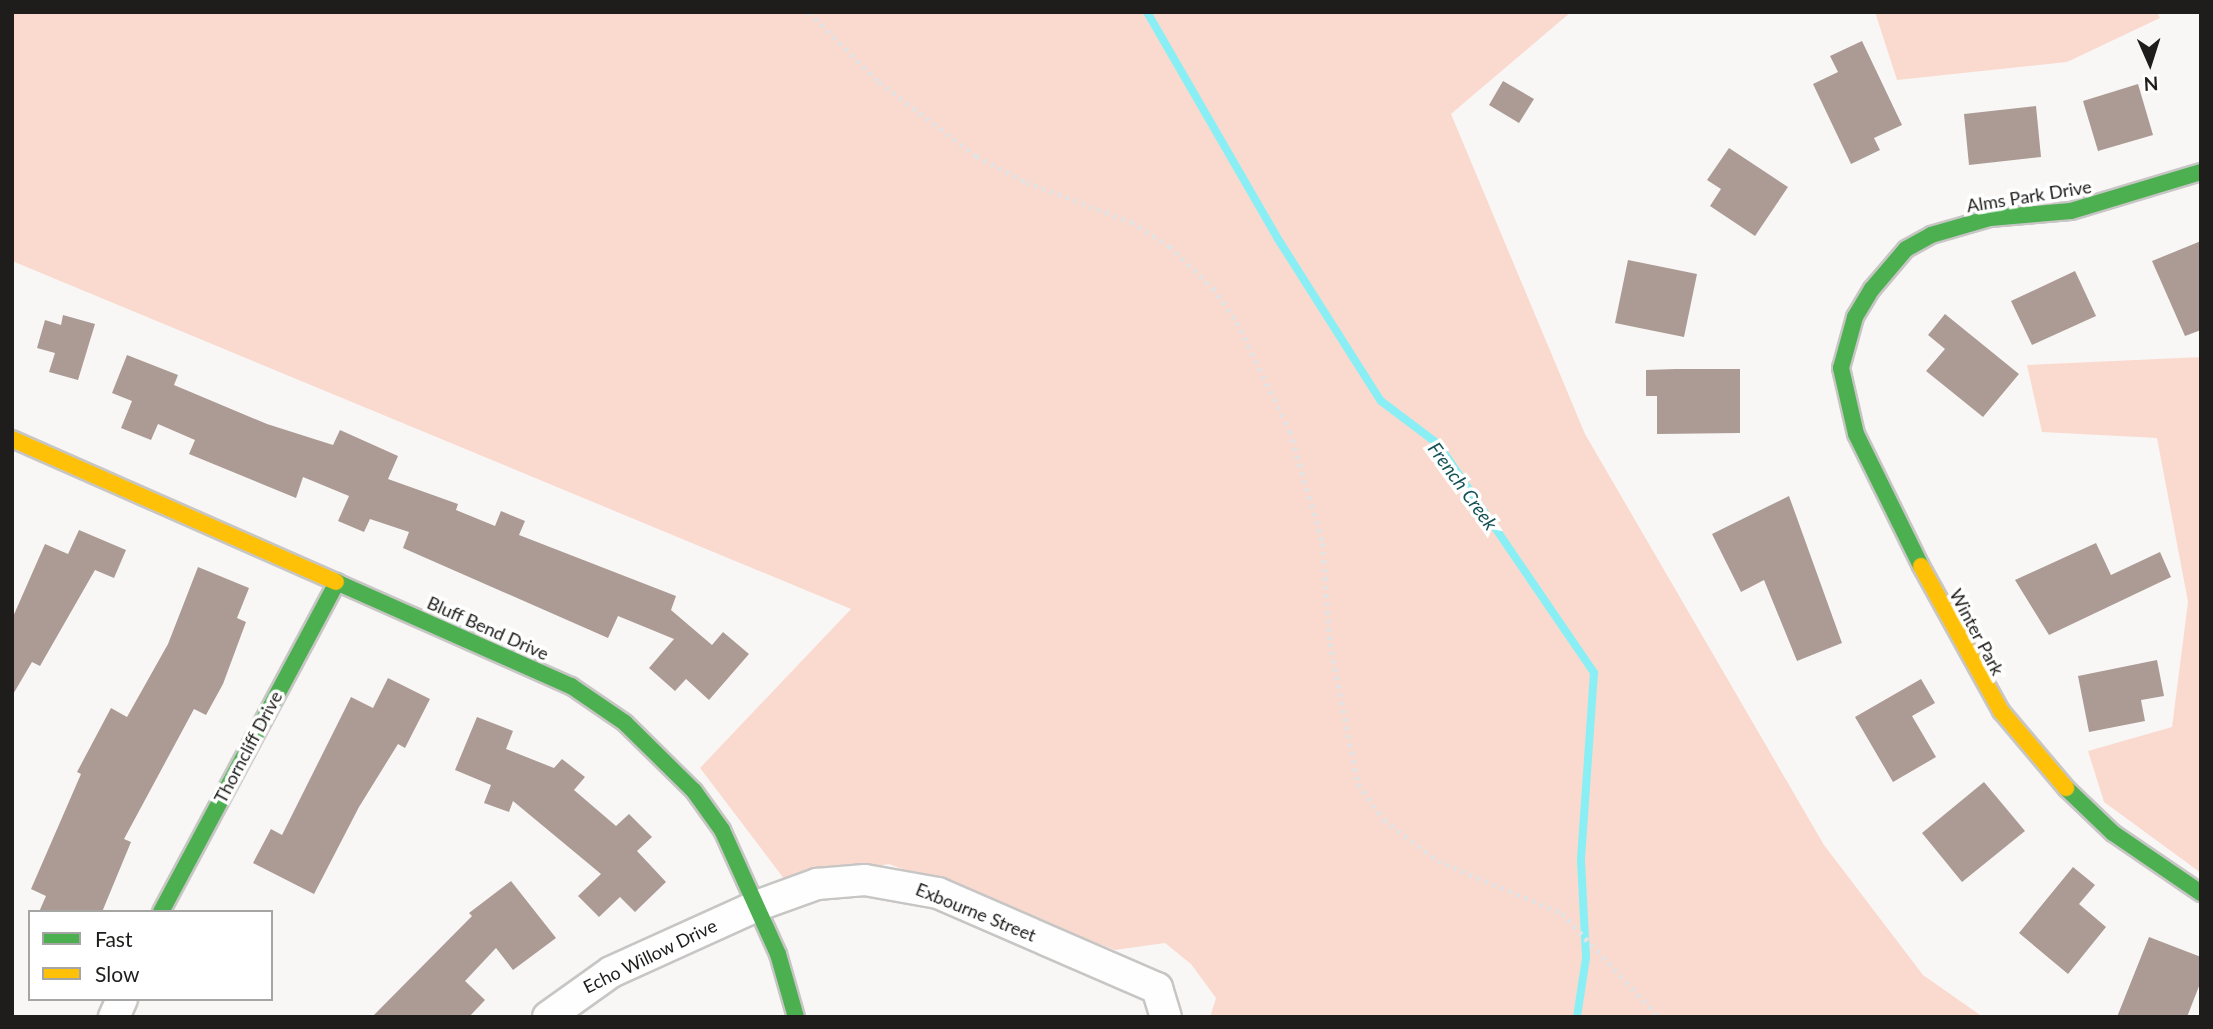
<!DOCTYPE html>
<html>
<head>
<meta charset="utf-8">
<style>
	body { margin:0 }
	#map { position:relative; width:2213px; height:1029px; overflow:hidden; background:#f9f7f6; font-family:Lato,sans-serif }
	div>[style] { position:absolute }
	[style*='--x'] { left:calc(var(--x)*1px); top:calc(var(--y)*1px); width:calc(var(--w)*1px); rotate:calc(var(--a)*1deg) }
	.green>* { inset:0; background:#fadacf }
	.stream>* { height:8px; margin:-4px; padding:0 4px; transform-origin:4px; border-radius:4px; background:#8aeff4 }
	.building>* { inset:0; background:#ab9b94 }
	.path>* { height:4.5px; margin-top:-2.25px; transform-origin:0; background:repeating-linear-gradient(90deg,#e4e3e3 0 3.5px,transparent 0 8.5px) }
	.roads { filter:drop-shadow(2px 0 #c7c6c5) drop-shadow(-2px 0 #c7c6c5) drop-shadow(0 2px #c7c6c5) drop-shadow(0 -2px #c7c6c5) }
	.street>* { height:30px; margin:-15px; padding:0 15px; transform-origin:15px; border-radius:15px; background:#fefefe }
	.fast>* { height:16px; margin:-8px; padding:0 8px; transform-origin:8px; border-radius:8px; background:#4caf50 }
	.slow>* { height:16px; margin:-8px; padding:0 8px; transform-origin:8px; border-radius:8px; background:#ffc107 }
	span { translate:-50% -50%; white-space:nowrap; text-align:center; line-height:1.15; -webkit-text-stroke:7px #fff; paint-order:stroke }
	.street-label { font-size:18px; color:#1e1d1c }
	.water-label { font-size:19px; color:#135255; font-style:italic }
	.frame { position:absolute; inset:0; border:14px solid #1e1d1c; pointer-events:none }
	.legend { position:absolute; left:28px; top:910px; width:245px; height:91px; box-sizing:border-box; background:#fff; border:2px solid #a5a5a4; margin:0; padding:9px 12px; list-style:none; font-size:21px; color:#1e1d1c }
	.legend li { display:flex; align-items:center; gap:14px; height:35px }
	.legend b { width:35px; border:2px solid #a5a5a4 }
	.north { position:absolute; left:2115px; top:28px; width:70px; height:70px; -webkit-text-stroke:5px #fff; paint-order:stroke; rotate:177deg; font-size:19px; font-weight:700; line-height:28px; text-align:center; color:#1e1d1c }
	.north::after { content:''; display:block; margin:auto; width:24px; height:32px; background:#1e1d1c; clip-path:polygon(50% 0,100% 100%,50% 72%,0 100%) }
</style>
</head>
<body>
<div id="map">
	<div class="green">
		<div style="clip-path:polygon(12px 12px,1571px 12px,1451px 114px,1585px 434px,1824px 845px,1923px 975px,1983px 1017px,1210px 1017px,1216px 998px,1191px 964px,1165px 943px,1115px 950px,889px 864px,788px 884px,700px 768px,851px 609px,12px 261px)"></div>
		<div style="clip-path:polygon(1875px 12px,2157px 12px,2160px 18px,2067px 62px,1897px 80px)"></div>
		<div style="clip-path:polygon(2201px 357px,2201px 873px,2104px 802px,2088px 751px,2172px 727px,2188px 602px,2157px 438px,2042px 432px,2027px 365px)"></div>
	</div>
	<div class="stream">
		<div style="--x:1147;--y:12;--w:262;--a:60"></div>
		<div style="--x:1278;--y:239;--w:192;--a:57.6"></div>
		<div style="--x:1381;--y:401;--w:71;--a:37"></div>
		<div style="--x:1438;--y:444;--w:277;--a:55.7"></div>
		<div style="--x:1594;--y:673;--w:188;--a:94"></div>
		<div style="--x:1581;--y:861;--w:97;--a:87"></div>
		<div style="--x:1586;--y:958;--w:60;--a:98.7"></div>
	</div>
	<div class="building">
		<div style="clip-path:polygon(1862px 41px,1902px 125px,1874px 138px,1880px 150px,1851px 164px,1813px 84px,1838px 72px,1830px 56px)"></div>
		<div style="clip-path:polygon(1503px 81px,1534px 99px,1519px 123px,1489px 105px)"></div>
		<div style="clip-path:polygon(2138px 84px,2153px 135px,2098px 151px,2083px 101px)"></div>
		<div style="clip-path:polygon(2036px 106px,2041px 157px,1969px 165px,1964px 114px)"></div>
		<div style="clip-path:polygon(1729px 148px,1788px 187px,1755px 236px,1710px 206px,1721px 189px,1707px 180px)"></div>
		<div style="clip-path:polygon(2201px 241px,2201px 330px,2185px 336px,2152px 261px)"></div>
		<div style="clip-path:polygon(1628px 260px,1697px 274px,1684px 337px,1615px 323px)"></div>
		<div style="clip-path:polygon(2075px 271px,2096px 316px,2032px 345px,2011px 301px)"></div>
		<div style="clip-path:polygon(1945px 314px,2019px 374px,1983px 417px,1926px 371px,1945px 349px,1928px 335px)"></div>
		<div style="clip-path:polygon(63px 315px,95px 324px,78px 380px,49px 372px,55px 353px,37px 348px,45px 320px,61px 325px)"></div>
		<div style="clip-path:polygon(127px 355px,178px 375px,174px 385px,267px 424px,333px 445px,340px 430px,398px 456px,388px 479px,458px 504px,456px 510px,495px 526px,501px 511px,525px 521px,519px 535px,676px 596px,671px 610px,712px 645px,723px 632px,749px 654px,709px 700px,686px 679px,675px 691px,649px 668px,674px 639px,618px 616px,608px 638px,403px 548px,409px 532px,370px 519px,364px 532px,338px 521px,349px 496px,303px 477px,296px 498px,189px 454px,195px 440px,158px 424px,151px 440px,121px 428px,132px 401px,112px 393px)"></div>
		<div style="clip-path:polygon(1675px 369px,1740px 369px,1740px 433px,1657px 434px,1657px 396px,1646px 396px,1646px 370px)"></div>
		<div style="clip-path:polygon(1789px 496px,1842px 643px,1797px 661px,1764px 580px,1741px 592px,1712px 534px)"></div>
		<div style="clip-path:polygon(79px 530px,126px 550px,114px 578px,95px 570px,40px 666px,32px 662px,12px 696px,12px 619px,45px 544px,68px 554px)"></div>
		<div style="clip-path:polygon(2096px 543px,2111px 575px,2160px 552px,2171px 577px,2049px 635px,2015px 580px)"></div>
		<div style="clip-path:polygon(198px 567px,249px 588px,237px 618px,246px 622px,223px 684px,206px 715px,194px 709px,124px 839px,131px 842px,102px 912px,39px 912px,46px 896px,31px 889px,81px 774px,77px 772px,111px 708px,127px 717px,168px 644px)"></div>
		<div style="clip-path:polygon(2157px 660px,2164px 696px,2141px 700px,2145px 721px,2089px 732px,2078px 676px)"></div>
		<div style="clip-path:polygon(388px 678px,430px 699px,405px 748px,398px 744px,359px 807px,314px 894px,253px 863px,271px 829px,282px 835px,351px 697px,373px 708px)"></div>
		<div style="clip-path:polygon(1921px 679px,1935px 703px,1912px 716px,1936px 757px,1893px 782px,1855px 717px)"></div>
		<div style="clip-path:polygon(477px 717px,513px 731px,506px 749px,554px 768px,562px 759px,585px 777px,574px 790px,616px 826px,629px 814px,652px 837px,637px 851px,666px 882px,635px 912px,620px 897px,599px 917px,578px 896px,601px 874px,513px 801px,509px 812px,484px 803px,491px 785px,455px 770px)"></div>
		<div style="clip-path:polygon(1984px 782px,2025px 831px,1962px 882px,1922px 833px)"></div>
		<div style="clip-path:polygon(2073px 867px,2095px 885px,2079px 904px,2106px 927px,2068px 974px,2019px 933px)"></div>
		<div style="clip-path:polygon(511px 881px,556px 938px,513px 970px,496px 948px,465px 981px,485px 1000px,469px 1017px,372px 1017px,472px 916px,469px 913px)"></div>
		<div style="clip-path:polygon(2149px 937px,2201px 957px,2201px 981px,2187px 1017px,2117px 1017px)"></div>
	</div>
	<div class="path">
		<div style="--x:809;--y:12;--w:99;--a:45"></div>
		<div style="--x:879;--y:82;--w:122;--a:37.3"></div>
		<div style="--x:976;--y:156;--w:56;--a:27.5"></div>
		<div style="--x:1026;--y:182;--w:112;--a:20.9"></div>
		<div style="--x:1131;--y:222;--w:45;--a:32.3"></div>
		<div style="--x:1169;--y:246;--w:61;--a:43.7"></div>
		<div style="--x:1213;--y:288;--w:42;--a:54.8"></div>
		<div style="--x:1237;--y:322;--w:121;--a:64.1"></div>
		<div style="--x:1290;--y:431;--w:117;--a:73.6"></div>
		<div style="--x:1323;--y:543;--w:100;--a:86"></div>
		<div style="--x:1330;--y:643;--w:144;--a:78.8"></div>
		<div style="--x:1358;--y:784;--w:44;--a:54.2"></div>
		<div style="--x:1384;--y:820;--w:68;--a:37.2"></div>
		<div style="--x:1438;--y:861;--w:134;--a:22.8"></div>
		<div style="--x:1562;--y:913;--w:142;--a:47"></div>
	</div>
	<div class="roads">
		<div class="street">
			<div style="--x:114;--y:1017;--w:20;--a:-66"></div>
			<div style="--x:548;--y:1017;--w:77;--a:-35.5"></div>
			<div style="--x:611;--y:972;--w:162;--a:-24.4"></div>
			<div style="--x:759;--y:905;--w:62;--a:-19.9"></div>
			<div style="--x:817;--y:884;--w:48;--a:-4.8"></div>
			<div style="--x:865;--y:880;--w:74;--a:10.1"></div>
			<div style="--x:938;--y:893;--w:239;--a:23.5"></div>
			<div style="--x:1157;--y:988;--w:30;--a:73"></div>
		</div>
		<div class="fast">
			<div style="--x:1921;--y:566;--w:147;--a:-116.2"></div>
			<div style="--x:1856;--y:434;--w:68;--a:-102.8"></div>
			<div style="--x:1841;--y:368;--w:53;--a:-74.6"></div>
			<div style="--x:1855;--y:317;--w:33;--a:-59"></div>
			<div style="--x:1872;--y:289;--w:52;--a:-49.6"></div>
			<div style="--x:1906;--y:249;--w:29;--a:-29"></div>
			<div style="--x:1931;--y:235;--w:61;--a:-16.1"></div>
			<div style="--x:1990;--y:218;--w:81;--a:-4.9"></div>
			<div style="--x:2071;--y:211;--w:136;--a:-16.7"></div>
			<div style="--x:336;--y:582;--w:257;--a:23.9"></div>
			<div style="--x:571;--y:686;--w:65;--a:34.4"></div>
			<div style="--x:625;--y:723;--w:97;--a:44.6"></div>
			<div style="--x:694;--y:791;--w:48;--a:54.3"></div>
			<div style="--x:722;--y:830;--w:136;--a:65.7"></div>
			<div style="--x:778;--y:954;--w:66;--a:74.1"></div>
			<div style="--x:2066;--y:788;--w:65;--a:43.8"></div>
			<div style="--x:2113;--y:833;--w:107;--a:34.3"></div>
			<div style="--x:161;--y:912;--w:374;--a:-61.9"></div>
		</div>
		<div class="slow">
			<div style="--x:12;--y:439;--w:354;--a:23.8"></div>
			<div style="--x:1921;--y:566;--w:166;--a:61.1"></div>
			<div style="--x:2001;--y:711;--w:101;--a:49.8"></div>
		</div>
	</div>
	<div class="street-label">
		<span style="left:2029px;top:196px;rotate:-9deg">Alms Park Drive</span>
		<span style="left:488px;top:628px;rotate:24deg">Bluff Bend Drive</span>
		<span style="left:1977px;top:632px;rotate:62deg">Winter Park</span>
		<span style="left:248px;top:747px;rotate:-62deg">Thorncliff Drive</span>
		<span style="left:976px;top:912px;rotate:22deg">Exbourne Street</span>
		<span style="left:650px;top:956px;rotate:-26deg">Echo Willow Drive</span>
	</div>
	<div class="water-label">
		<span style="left:1463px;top:486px;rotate:54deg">French Creek</span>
	</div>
	<div class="frame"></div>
	<ul class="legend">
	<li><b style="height:9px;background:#4caf50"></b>Fast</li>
	<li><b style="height:9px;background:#ffc107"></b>Slow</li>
	</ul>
	<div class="north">N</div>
</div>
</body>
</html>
